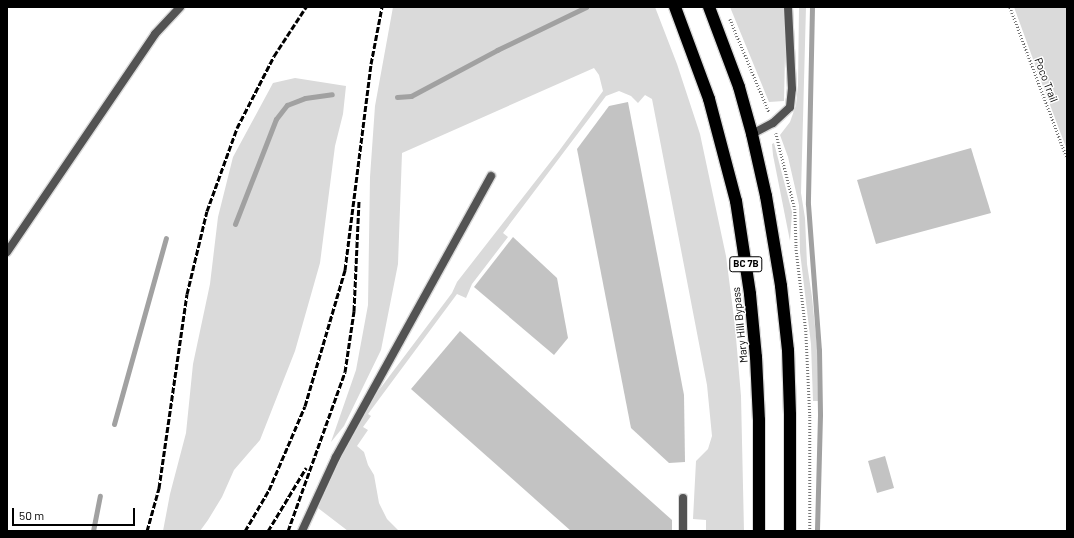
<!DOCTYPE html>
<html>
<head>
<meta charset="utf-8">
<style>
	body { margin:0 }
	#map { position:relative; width:1074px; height:538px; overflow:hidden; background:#fff; font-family:Barlow,sans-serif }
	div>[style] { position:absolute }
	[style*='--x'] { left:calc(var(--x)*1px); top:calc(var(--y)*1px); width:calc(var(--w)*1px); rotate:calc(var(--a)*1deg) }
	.green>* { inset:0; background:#dadada }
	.stream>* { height:5px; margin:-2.5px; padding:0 2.5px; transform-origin:2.5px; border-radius:2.5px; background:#a1a1a1 }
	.building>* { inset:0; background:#c3c3c3 }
	.path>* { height:2.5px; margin-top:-1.25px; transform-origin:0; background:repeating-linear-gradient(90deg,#757575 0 1px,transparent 0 3px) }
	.roads { filter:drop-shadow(1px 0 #dbdbdb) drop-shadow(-1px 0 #dbdbdb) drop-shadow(0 1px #dbdbdb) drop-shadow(0 -1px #dbdbdb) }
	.lane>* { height:8px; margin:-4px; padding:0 4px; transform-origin:4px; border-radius:4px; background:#535353 }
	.highway>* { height:12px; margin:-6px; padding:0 6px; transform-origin:6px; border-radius:6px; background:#000 }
	.rail>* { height:3px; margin-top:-1.5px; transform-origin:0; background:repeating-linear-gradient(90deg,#000 0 6px,transparent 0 8px) }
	span { translate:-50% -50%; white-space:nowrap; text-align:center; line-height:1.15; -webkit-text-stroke:3px #fff; paint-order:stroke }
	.shield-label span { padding:1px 3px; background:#fff; border:1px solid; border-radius:3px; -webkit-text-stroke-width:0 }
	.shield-label { font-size:10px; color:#000; font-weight:700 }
	.street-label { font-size:11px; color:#000 }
	.frame { position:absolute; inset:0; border:8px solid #000; pointer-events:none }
	.scale { position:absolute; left:12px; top:508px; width:123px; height:18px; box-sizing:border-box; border:2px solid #000; border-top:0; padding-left:5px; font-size:12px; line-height:14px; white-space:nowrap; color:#000; -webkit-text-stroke:3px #fff; paint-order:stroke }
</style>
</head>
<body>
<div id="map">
	<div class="green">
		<div style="clip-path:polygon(393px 7px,655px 7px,677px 64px,700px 134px,726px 256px,735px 326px,741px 396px,744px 531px,706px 531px,706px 520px,693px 519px,696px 461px,708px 449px,712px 436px,707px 385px,652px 99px,645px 95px,638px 103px,631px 96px,619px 91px,606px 96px,503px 233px,508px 237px,472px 284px,466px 298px,457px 294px,368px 414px,371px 416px,363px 427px,368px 430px,357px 446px,364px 452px,368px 465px,374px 475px,379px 503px,387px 519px,399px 531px,348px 531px,318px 508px,317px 505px,332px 471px,373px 398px,452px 293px,457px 282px,559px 151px,603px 91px,599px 75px,594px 68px,402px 153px,398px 264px,381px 350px,344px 426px,331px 442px,356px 370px,368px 305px,370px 177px,375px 106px)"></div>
		<div style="clip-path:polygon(730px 7px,786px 7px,784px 101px,769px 102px)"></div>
		<div style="clip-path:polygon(799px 7px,806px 7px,801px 193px,805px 218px,807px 264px,812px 297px,817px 346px,818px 401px,813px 401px,811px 344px,800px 252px,799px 205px,788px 157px,780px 135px,790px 122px,796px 105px,798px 85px)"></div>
		<div style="clip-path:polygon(1014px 7px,1067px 7px,1067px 150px,1041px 81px)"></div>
		<div style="clip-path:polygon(295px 78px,346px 86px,343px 114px,335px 146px,320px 263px,295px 351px,260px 440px,234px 470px,222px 497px,208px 520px,200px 531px,163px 531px,170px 494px,186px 433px,193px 364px,210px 284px,218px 217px,233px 157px,273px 83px)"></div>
		<div style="clip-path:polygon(774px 143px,792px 212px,790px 241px,773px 155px,772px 144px)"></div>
	</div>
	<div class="stream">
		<div style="--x:812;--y:7;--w:197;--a:91.2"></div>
		<div style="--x:808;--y:204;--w:146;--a:85.7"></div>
		<div style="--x:819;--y:350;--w:65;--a:89.1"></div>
		<div style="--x:820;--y:415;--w:116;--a:91.5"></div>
		<div style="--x:397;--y:97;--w:14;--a:-4"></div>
		<div style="--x:411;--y:96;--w:98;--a:-28.1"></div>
		<div style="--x:497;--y:50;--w:99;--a:-25.8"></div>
		<div style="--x:235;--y:224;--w:113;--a:-68.7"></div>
		<div style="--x:276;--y:119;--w:18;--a:-52"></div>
		<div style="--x:287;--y:105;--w:19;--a:-21"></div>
		<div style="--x:305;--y:98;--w:27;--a:-8"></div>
		<div style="--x:114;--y:424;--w:193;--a:-74.4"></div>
		<div style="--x:93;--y:531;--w:36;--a:-79"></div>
	</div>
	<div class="building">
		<div style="clip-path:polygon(628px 102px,684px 395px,685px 462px,669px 463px,631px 428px,577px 149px,609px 106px)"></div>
		<div style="clip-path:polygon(971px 148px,991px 213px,876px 244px,857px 180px)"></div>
		<div style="clip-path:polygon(513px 237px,557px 278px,568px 338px,554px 355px,474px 287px)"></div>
		<div style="clip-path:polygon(460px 331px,672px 520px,672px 531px,571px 531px,411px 389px)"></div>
		<div style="clip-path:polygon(885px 456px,894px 488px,877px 493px,868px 461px)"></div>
	</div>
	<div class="path">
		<div style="--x:1010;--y:7;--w:161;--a:69.3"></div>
		<div style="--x:730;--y:19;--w:101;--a:67.2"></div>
		<div style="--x:776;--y:133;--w:78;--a:76"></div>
		<div style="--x:795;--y:209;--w:38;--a:88"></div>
		<div style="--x:796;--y:247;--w:85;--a:83.2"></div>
		<div style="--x:806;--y:331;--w:86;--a:87.3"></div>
		<div style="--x:810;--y:417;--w:114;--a:90"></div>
	</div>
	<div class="roads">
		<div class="lane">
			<div style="--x:752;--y:134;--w:24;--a:-28"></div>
			<div style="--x:773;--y:123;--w:23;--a:-43"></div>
			<div style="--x:790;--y:107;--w:18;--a:-84"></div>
			<div style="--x:792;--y:89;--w:82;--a:-92.8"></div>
			<div style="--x:7;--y:252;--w:263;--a:-55.8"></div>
			<div style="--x:155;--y:34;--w:37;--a:-47"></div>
			<div style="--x:683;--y:498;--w:33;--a:90"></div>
			<div style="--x:302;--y:531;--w:81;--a:-65.3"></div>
			<div style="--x:336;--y:457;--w:321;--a:-61.1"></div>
		</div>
		<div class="highway">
			<div style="--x:675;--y:7;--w:98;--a:69.7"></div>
			<div style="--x:709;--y:99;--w:106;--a:75.2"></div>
			<div style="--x:736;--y:201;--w:94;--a:81.4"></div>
			<div style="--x:750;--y:294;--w:63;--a:84.6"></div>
			<div style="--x:756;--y:357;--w:63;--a:87.3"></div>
			<div style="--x:759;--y:420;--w:111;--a:90"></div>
			<div style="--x:709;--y:7;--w:85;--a:69.4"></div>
			<div style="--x:739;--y:87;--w:49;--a:74.5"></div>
			<div style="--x:752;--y:134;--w:64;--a:77.3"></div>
			<div style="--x:766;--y:196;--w:91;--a:80.5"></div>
			<div style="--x:781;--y:286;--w:64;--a:83.8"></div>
			<div style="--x:788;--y:350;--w:65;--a:88.2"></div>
			<div style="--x:790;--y:415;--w:116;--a:90"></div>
		</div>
	</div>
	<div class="rail">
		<div style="--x:147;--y:531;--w:45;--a:-74.4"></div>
		<div style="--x:159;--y:488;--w:196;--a:-81.8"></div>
		<div style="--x:187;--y:294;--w:85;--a:-76.5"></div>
		<div style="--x:207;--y:211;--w:88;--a:-70.1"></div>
		<div style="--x:237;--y:128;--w:81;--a:-62.8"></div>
		<div style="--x:274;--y:56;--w:59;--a:-56.9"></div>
		<div style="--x:245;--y:531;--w:48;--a:-59.7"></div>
		<div style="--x:269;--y:490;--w:91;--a:-66.8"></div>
		<div style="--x:305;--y:406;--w:142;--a:-73.6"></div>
		<div style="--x:345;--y:270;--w:208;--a:-82.8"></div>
		<div style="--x:371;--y:64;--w:58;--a:-79.1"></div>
		<div style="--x:268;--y:531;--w:74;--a:-58.9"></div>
		<div style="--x:288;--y:531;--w:169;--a:-70.3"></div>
		<div style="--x:345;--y:372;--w:62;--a:-81.6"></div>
		<div style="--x:354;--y:311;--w:110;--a:-87.4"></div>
	</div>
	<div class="shield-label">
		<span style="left:746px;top:264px">BC 7B</span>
	</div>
	<div class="street-label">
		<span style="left:1046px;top:80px;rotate:69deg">Poco Trail</span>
		<span style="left:740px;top:325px;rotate:-96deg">Mary Hill Bypass</span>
	</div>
	<div class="frame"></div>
	<div class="scale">50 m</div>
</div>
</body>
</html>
